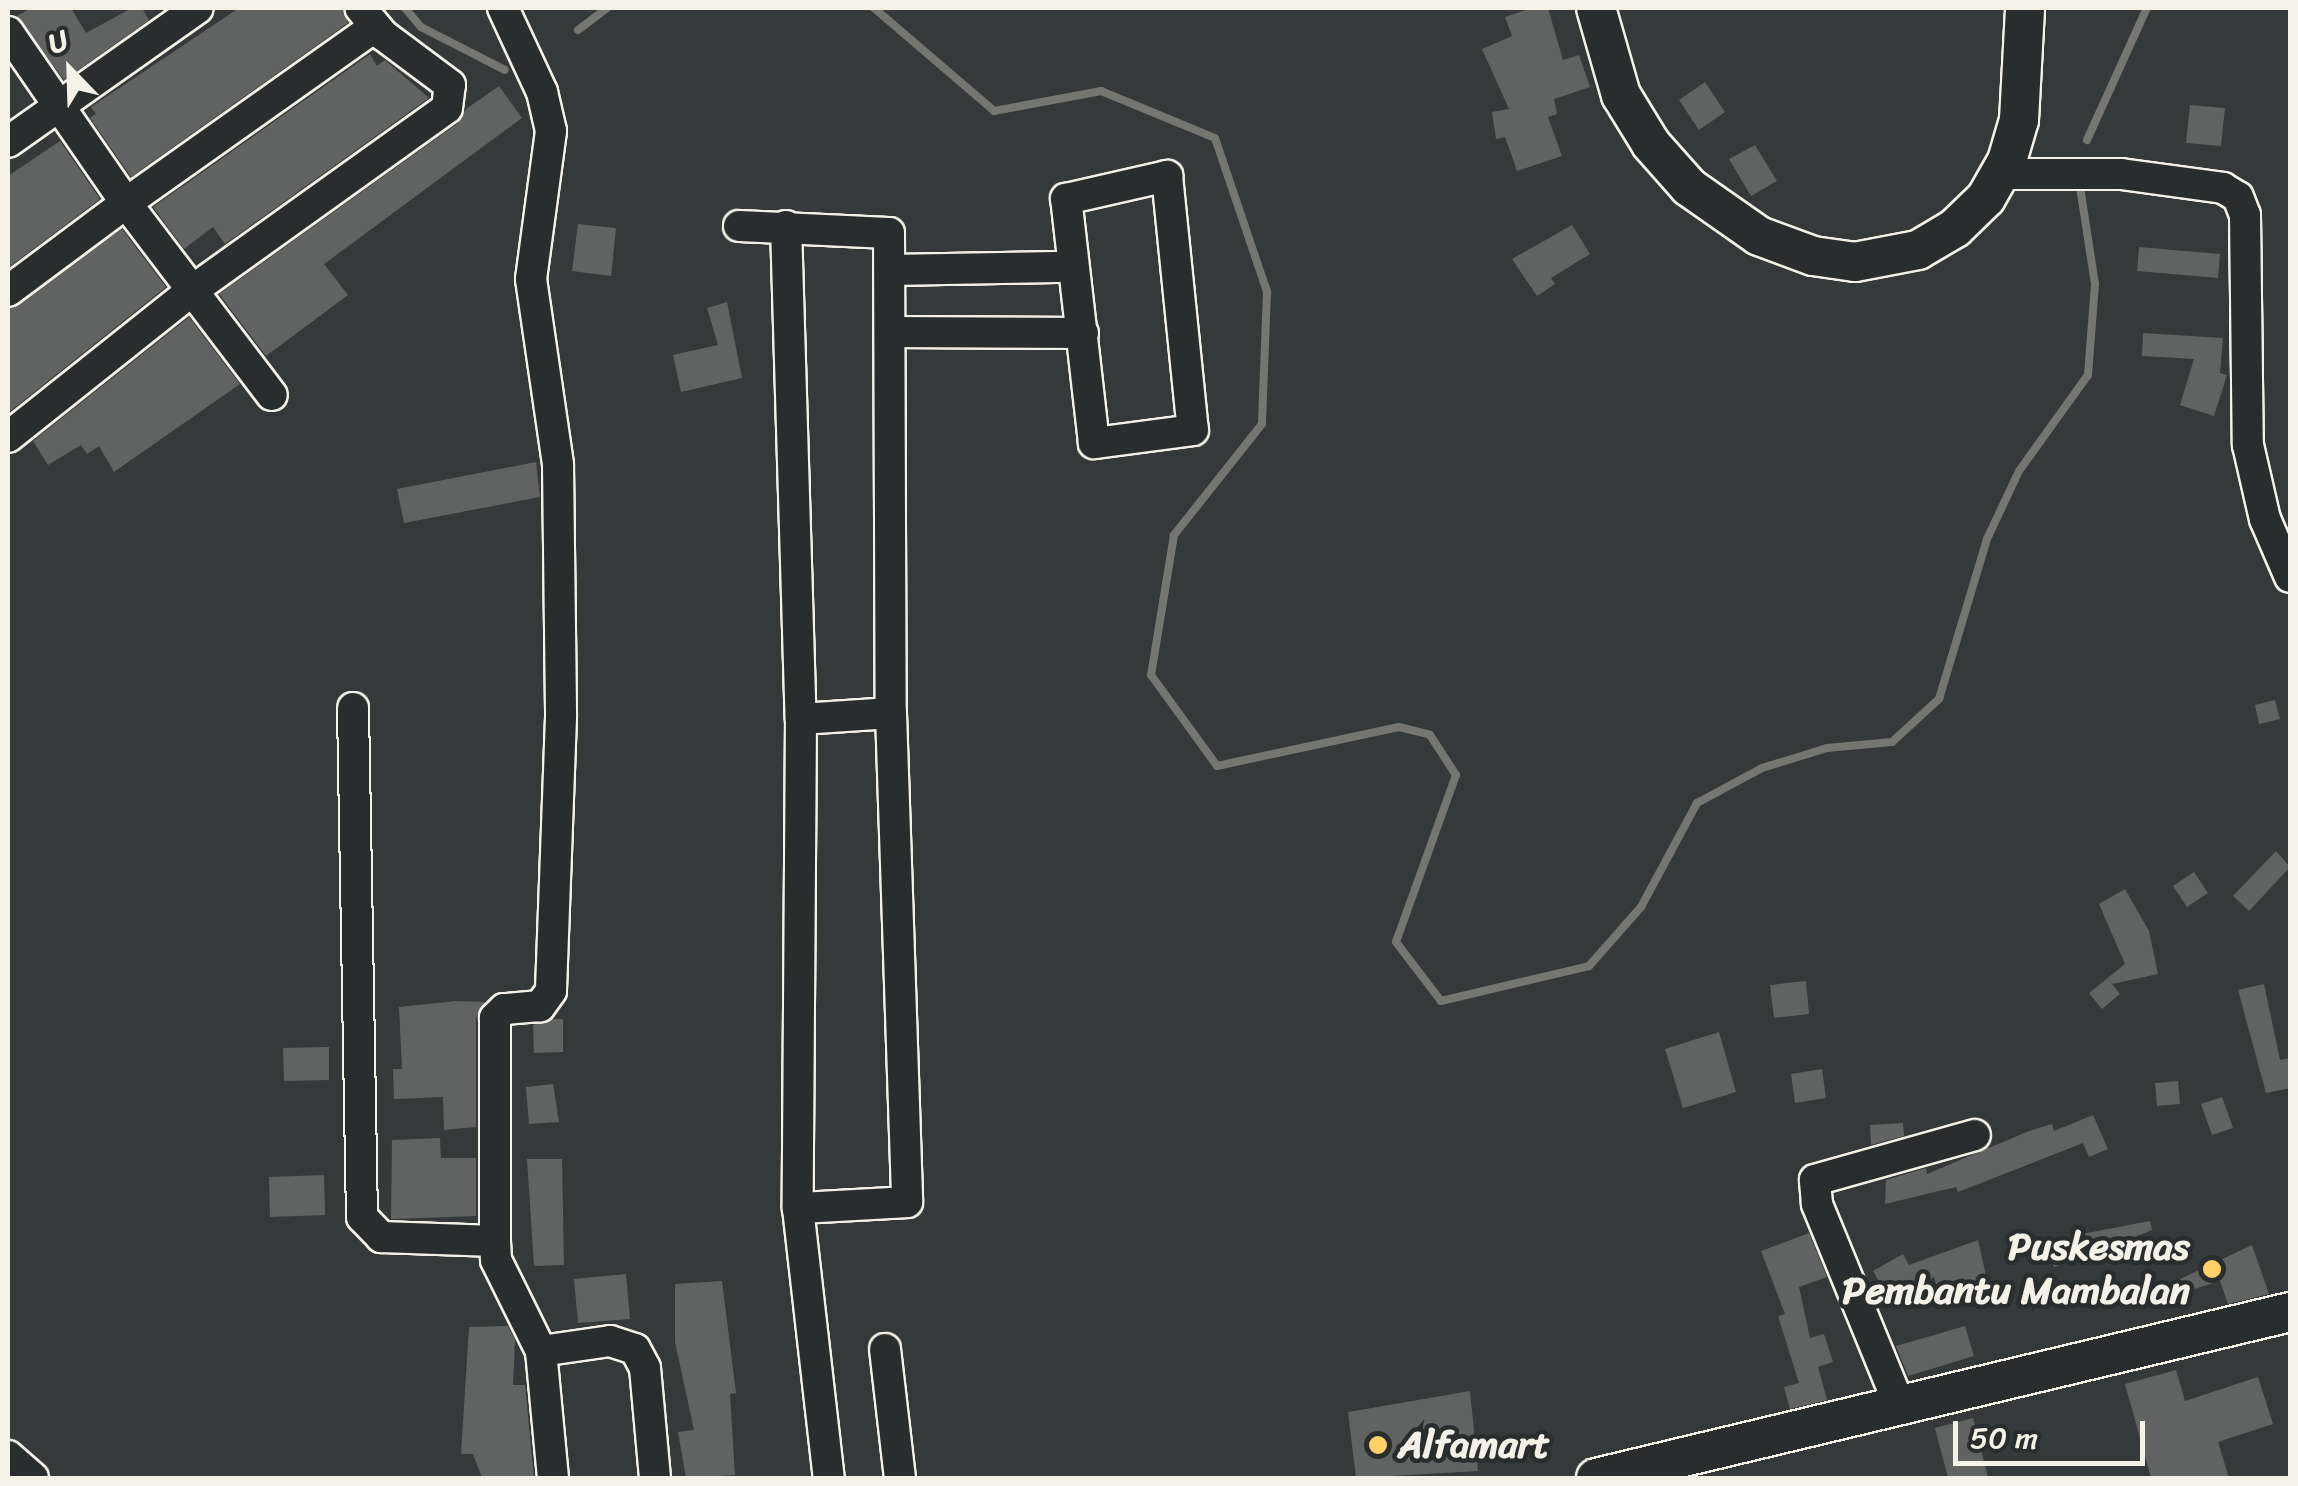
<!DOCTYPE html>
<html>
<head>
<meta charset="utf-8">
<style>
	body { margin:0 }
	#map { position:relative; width:2298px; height:1486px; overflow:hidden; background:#363939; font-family:Sriracha,sans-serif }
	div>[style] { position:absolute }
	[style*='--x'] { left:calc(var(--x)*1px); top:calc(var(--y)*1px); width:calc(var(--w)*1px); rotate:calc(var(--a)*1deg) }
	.stream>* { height:8px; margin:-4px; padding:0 4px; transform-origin:4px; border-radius:4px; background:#757572 }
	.building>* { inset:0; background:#616362 }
	.roads { filter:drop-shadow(2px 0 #f4f1e8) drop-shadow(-2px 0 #f4f1e8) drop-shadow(0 2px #f4f1e8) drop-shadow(0 -2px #f4f1e8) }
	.minor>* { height:30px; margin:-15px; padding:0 15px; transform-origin:15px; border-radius:15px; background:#2a2d2e }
	.tertiary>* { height:38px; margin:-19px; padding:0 19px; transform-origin:19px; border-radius:19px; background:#2a2d2e }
	.dots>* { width:28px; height:28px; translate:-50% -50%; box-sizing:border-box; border:5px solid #2a2d2e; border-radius:50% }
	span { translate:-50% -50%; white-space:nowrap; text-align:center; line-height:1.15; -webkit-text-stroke:9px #2a2d2e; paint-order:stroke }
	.poi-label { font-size:38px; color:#f4f1e8; font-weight:700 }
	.right { translate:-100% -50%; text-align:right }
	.left { translate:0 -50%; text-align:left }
	.frame { position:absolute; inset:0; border:10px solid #f4f1e8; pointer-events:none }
	.north { position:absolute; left:20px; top:20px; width:100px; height:100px; -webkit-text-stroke:8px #2a2d2e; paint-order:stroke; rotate:337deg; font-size:28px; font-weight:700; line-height:40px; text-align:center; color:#f4f1e8 }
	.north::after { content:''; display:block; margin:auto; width:35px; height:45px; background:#f4f1e8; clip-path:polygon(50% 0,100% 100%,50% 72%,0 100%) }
	.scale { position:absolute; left:1953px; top:1421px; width:192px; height:45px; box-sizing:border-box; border:5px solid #f4f1e8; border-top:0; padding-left:12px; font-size:30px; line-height:35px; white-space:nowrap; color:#f4f1e8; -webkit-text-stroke:8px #2a2d2e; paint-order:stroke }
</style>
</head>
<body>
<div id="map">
	<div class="stream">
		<div style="--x:405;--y:8;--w:25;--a:50"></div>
		<div style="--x:421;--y:27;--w:94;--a:27.1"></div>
		<div style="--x:874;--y:8;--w:158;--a:40.6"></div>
		<div style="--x:994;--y:111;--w:109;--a:-10.6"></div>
		<div style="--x:1101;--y:91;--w:123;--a:22.4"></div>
		<div style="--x:1215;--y:138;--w:163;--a:71.3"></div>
		<div style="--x:1267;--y:292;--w:132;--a:92.2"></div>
		<div style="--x:1262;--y:424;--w:142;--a:128.4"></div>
		<div style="--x:1174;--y:535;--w:142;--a:99.3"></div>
		<div style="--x:1151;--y:675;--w:112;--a:54"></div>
		<div style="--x:1217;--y:766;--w:186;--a:-12.1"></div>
		<div style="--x:1399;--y:727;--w:32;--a:14"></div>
		<div style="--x:1430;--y:735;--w:48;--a:57"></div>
		<div style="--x:1456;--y:775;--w:177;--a:109.8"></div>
		<div style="--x:1396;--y:942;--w:74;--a:52.7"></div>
		<div style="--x:1441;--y:1001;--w:152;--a:-13.3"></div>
		<div style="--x:1589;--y:966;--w:79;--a:-48.6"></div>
		<div style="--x:1641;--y:907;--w:118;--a:-61.7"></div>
		<div style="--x:1697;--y:803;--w:74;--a:-28.3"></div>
		<div style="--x:1762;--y:768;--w:68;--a:-17.1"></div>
		<div style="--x:1827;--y:748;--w:65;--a:-5.3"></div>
		<div style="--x:1892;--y:742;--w:64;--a:-42.5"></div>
		<div style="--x:1939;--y:699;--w:167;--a:-73.3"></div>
		<div style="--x:1987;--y:539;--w:75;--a:-64.8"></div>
		<div style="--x:2019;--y:471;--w:118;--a:-54.3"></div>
		<div style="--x:2088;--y:375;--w:91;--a:-85.6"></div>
		<div style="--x:2095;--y:284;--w:104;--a:-98.8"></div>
		<div style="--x:578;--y:30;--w:36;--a:-37"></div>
		<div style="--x:2087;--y:140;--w:145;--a:-65.6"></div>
	</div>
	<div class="building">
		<div style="clip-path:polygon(31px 8px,71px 8px,86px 33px,132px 8px,142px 8px,149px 20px,64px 80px,17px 16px)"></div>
		<div style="clip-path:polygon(239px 8px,342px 8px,348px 23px,131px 177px,90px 118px,96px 114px,91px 107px)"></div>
		<div style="clip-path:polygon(1532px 8px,1548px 8px,1563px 60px,1579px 55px,1590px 87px,1554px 99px,1557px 114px,1548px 117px,1562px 156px,1517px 171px,1505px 137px,1496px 139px,1492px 112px,1509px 109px,1482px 49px,1512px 36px,1505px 17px)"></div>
		<div style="clip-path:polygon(370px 54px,377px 66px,385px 60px,429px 98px,225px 244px,213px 227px,184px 249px,153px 207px)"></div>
		<div style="clip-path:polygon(1705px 82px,1725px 112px,1699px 130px,1679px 100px)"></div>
		<div style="clip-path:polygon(499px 86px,522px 118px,324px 264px,348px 295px,266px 356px,219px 294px,458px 123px,466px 109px)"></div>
		<div style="clip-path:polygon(2190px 105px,2225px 108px,2221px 146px,2186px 143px)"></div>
		<div style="clip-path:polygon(60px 141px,100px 199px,8px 268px,8px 176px)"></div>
		<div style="clip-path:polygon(1755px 145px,1777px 181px,1751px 196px,1729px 159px)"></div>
		<div style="clip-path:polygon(578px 224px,616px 228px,611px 276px,572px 271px)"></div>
		<div style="clip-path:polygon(1572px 225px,1590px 254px,1551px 278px,1555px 284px,1537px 296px,1512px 259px)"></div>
		<div style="clip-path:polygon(122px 229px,166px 287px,8px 413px,8px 309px)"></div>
		<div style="clip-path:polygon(2139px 247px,2220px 254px,2218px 278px,2137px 271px)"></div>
		<div style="clip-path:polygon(727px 302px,742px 378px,681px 392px,673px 355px,718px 345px,707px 308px)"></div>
		<div style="clip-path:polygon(189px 317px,240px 384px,114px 472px,99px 446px,87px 454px,81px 445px,48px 465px,33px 441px)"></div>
		<div style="clip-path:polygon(2143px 333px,2223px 338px,2220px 373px,2227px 375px,2214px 416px,2180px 405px,2194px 359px,2142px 356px)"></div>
		<div style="clip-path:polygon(536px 462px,540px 497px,404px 523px,397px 489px)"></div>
		<div style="clip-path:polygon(2275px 700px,2280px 719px,2259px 724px,2255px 705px)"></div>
		<div style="clip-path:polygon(2276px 851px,2290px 867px,2249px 911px,2233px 896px)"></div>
		<div style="clip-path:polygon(2194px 872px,2208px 893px,2187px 907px,2173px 886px)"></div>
		<div style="clip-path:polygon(2125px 889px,2149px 931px,2158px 974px,2112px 984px,2120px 994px,2102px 1009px,2089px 993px,2125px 964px,2099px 904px)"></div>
		<div style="clip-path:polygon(1806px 981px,1809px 1014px,1774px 1018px,1770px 985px)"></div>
		<div style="clip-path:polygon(2264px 984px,2280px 1060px,2290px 1058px,2290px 1088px,2266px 1093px,2238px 990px)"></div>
		<div style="clip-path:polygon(456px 1001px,485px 1002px,476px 1018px,476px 1127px,444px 1130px,443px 1097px,394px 1099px,393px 1069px,402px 1069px,399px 1007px)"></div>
		<div style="clip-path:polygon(553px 1019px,563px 1019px,563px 1052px,534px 1053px,533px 1025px)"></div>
		<div style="clip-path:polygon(1719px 1032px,1736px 1092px,1683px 1108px,1665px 1049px)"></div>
		<div style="clip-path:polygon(329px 1047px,329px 1080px,284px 1081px,283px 1048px)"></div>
		<div style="clip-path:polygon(1822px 1069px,1826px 1098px,1795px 1103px,1791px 1074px)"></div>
		<div style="clip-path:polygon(2178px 1081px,2180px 1104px,2157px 1106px,2155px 1083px)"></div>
		<div style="clip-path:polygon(553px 1084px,559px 1122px,529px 1124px,526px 1087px)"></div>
		<div style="clip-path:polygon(2222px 1097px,2233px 1128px,2212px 1135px,2201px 1104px)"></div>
		<div style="clip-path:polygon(2093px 1115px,2108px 1149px,2089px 1157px,2083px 1143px,1958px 1192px,1956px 1187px,1885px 1204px,1886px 1180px,1926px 1168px,1927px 1174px,2029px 1131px,2052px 1124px,2054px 1131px)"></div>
		<div style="clip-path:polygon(1903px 1123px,1904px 1136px,1871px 1145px,1870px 1125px)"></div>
		<div style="clip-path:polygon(440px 1138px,441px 1158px,476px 1158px,476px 1216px,391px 1219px,392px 1140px)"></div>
		<div style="clip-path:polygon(527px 1159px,562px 1159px,564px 1265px,534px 1266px)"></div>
		<div style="clip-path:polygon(324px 1175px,325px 1215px,270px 1217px,269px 1177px)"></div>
		<div style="clip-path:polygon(2150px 1221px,2152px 1230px,2137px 1236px,2139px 1254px,2101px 1260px,2099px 1250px,2054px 1267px,2045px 1241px)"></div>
		<div style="clip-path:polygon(1809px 1233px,1827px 1277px,1799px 1287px,1810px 1338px,1824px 1334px,1833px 1362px,1818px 1367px,1827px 1400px,1790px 1409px,1784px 1387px,1799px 1383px,1778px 1316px,1785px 1314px,1761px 1251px)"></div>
		<div style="clip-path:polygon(1978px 1240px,1988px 1284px,1942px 1301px,1934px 1277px,1890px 1301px,1873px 1271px,1903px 1254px,1909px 1265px)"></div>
		<div style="clip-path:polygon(2252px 1245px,2269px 1294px,2228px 1304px,2220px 1281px,2178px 1294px,2174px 1282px)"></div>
		<div style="clip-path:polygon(626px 1274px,630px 1319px,578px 1323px,574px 1279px)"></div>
		<div style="clip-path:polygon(722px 1281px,736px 1393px,730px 1394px,735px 1475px,686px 1478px,678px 1432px,694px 1430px,675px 1342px,675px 1284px)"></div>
		<div style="clip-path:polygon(508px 1326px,515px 1340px,513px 1385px,525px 1385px,534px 1478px,482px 1478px,473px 1454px,461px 1454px,469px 1327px)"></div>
		<div style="clip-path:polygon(1965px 1326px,1974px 1356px,1908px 1376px,1896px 1346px)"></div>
		<div style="clip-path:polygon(2176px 1370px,2185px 1401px,2258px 1377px,2273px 1424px,2218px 1442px,2229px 1478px,2151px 1478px,2125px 1384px)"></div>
		<div style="clip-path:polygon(1470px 1391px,1478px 1471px,1356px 1478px,1348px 1412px)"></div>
		<div style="clip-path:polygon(1973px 1418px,1988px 1478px,1948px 1478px,1935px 1428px)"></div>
	</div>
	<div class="roads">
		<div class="minor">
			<div style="--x:503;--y:8;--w:93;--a:65.1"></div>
			<div style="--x:542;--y:92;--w:40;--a:77"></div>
			<div style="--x:551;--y:131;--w:149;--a:97.7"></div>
			<div style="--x:531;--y:279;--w:188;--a:81.7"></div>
			<div style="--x:558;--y:465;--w:252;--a:89.3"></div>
			<div style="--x:561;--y:717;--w:274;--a:92.1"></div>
			<div style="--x:551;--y:991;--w:19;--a:126"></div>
			<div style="--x:540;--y:1006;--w:36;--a:175"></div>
			<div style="--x:504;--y:1009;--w:13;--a:135"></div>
			<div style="--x:495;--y:1018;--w:223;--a:90"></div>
			<div style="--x:495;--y:1241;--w:19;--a:87"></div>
			<div style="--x:496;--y:1260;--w:102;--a:63.7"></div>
			<div style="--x:541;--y:1351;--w:128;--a:84.6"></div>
			<div style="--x:8;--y:32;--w:208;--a:55.4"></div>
			<div style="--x:126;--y:203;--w:305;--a:-35.3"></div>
			<div style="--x:8;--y:142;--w:232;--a:-35.2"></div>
			<div style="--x:2001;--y:174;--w:120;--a:0"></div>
			<div style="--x:2121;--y:174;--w:103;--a:7.8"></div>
			<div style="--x:2223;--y:188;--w:17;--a:31"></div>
			<div style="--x:2238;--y:197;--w:19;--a:69"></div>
			<div style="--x:2245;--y:215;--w:230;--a:89.3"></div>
			<div style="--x:2248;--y:445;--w:76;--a:77.1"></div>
			<div style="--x:2265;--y:519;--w:63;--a:66.7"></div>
			<div style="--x:1167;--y:176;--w:255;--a:84.2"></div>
			<div style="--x:1193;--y:430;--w:100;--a:172.5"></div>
			<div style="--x:1094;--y:443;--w:246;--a:-96.5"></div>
			<div style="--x:1066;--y:199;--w:104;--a:-12.8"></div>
			<div style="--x:739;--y:226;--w:150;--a:2.7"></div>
			<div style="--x:889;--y:233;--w:480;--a:89.8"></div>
			<div style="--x:891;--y:713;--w:489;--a:88.1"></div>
			<div style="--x:907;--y:1202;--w:109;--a:176.8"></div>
			<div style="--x:786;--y:226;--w:493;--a:88.3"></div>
			<div style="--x:801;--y:719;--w:489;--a:90.4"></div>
			<div style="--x:798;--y:1208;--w:272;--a:83.5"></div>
			<div style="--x:890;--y:270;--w:180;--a:-1"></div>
			<div style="--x:8;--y:291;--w:147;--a:-36.7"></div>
			<div style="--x:126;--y:203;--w:241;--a:52.8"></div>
			<div style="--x:890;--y:332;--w:193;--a:0.3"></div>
			<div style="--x:8;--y:437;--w:236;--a:-38.5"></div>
			<div style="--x:193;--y:290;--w:312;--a:-35.6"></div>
			<div style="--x:447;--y:108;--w:23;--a:-83"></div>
			<div style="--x:450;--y:85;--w:84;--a:-143.3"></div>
			<div style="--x:383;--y:35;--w:35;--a:-130"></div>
			<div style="--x:353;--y:708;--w:509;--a:88.99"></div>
			<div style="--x:362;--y:1217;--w:28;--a:46"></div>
			<div style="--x:381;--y:1237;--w:114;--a:2"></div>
			<div style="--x:801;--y:719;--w:90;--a:-3.8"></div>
			<div style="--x:885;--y:1349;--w:130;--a:83.4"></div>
			<div style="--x:541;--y:1351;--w:70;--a:-8.2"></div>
			<div style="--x:610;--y:1341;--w:26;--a:18"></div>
			<div style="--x:635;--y:1349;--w:21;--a:62"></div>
			<div style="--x:645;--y:1368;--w:110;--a:84.8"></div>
			<div style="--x:1901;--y:1409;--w:222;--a:-112.3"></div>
			<div style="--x:1817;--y:1204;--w:24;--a:-95"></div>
			<div style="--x:1815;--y:1180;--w:166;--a:-15.7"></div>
			<div style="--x:8;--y:1456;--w:33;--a:41"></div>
		</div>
		<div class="tertiary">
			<div style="--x:1596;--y:8;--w:91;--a:74"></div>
			<div style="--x:1621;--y:95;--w:57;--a:58.5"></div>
			<div style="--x:1651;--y:144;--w:57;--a:48.5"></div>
			<div style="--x:1689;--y:187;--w:85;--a:35"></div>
			<div style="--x:1759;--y:236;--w:58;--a:20.3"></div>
			<div style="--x:1813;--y:256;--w:42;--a:8.1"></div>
			<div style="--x:1855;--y:262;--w:64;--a:-10.8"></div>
			<div style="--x:1918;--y:250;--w:43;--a:-30.7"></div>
			<div style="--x:1955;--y:228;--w:43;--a:-44.1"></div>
			<div style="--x:1986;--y:198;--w:43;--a:-60.4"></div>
			<div style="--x:2007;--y:161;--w:43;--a:-73.7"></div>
			<div style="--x:2019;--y:120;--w:112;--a:-86.9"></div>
			<div style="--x:1596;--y:1478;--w:714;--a:-13.45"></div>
		</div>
	</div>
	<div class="dots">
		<div style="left:2212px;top:1269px;background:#ffd166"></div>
		<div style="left:1378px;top:1445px;background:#ffd166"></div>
	</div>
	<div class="poi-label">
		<span class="right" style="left:2190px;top:1269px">Puskesmas<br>Pembantu Mambalan</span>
		<span class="left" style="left:1398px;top:1445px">Alfamart</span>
	</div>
	<div class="frame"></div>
	<div class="north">U</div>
	<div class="scale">50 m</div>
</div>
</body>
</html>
